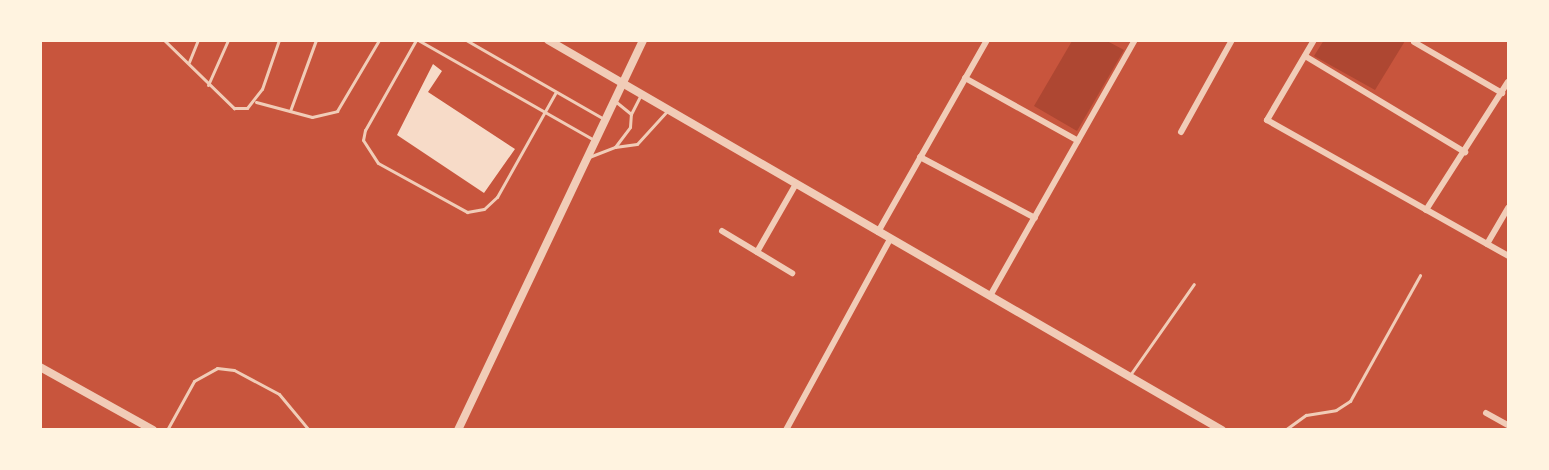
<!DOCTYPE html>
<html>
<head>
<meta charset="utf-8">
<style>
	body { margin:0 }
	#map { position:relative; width:1549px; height:470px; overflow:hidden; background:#c8553d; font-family:Mulish,sans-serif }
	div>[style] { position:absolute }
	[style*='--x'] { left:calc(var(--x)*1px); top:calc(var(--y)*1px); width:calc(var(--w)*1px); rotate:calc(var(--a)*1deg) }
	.green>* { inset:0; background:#ae4732 }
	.building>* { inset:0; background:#f7dbc8 }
	.service>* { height:3px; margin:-1.5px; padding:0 1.5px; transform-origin:1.5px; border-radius:1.5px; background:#f1ccb7 }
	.minor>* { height:6px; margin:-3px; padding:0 3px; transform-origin:3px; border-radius:3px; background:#f1ccb7 }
	.tertiary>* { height:8px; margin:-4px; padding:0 4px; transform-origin:4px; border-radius:4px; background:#f1ccb7 }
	span { translate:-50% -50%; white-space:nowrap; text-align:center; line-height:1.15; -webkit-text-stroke:5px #fff3e0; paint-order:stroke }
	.frame { position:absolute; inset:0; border:42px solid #fff3e0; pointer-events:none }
</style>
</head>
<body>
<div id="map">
	<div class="green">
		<div style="clip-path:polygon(1324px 40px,1405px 40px,1405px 41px,1375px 90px,1314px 56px)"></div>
		<div style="clip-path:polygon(1072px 41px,1107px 41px,1124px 50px,1077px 131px,1034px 106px)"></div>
	</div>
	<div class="building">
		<div style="clip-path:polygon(433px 64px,442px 71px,428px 92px,515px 149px,484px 193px,397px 135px)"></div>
	</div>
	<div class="service">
		<div style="--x:164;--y:40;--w:98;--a:44.2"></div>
		<div style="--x:234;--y:108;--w:13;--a:0"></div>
		<div style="--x:247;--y:108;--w:24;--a:-52"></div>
		<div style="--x:262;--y:89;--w:52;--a:-70.9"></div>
		<div style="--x:416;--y:40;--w:103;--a:119.5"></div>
		<div style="--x:365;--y:130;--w:10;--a:101"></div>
		<div style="--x:363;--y:140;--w:27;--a:57"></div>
		<div style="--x:378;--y:163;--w:102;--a:28.8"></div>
		<div style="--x:467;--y:212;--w:17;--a:-10"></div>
		<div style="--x:484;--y:209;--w:18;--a:-43"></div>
		<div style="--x:497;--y:197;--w:120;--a:-60.7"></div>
		<div style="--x:418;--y:40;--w:202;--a:29.6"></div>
		<div style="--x:466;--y:40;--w:159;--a:29.8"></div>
		<div style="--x:189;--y:62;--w:24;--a:-68"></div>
		<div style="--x:208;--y:85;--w:49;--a:-66"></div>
		<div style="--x:256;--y:102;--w:58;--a:15"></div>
		<div style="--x:312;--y:117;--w:26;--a:-13"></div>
		<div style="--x:337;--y:111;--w:82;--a:-59.4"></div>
		<div style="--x:290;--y:111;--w:76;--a:-69.9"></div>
		<div style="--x:631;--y:114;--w:22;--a:-63"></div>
		<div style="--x:615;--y:147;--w:22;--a:-8"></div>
		<div style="--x:637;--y:144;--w:45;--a:-47.7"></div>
		<div style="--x:589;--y:157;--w:28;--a:-21"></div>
		<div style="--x:615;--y:147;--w:25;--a:-53"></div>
		<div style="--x:630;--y:127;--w:13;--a:-86"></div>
		<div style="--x:631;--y:114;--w:21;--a:-141"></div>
		<div style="--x:1130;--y:375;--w:111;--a:-54.9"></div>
		<div style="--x:167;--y:430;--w:56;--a:-61.1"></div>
		<div style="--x:194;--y:381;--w:26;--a:-29"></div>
		<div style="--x:217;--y:368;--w:17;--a:7"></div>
		<div style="--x:234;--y:370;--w:51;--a:28.1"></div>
		<div style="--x:279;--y:394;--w:47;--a:50.2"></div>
		<div style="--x:1285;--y:430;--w:26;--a:-36"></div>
		<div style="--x:1306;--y:415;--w:30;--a:-9"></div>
		<div style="--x:1336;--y:410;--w:17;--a:-33"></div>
		<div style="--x:1350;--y:401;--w:144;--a:-60.9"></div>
	</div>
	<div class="minor">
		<div style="--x:1314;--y:40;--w:93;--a:120.4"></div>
		<div style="--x:1267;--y:120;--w:277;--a:29.4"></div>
		<div style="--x:1414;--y:42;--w:102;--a:30.1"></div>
		<div style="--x:1305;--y:56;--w:187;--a:31"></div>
		<div style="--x:965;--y:78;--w:129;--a:29.1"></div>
		<div style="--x:1181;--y:132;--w:105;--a:-61"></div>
		<div style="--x:920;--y:157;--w:130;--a:27.9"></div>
		<div style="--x:1426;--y:210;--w:152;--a:-57.4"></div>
		<div style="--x:722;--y:231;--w:82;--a:31"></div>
		<div style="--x:878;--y:232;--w:221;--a:-60.4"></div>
		<div style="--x:1487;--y:244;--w:42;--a:-59.7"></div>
		<div style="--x:757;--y:252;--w:78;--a:-60.2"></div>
		<div style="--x:990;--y:296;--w:294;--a:-60.5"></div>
		<div style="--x:1486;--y:413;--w:25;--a:29"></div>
		<div style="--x:786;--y:430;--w:217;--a:-61.4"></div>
	</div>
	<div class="tertiary">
		<div style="--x:548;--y:40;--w:779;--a:30.06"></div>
		<div style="--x:40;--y:367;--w:129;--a:29.1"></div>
		<div style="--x:458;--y:430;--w:432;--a:-64.6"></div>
	</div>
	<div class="frame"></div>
</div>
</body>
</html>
